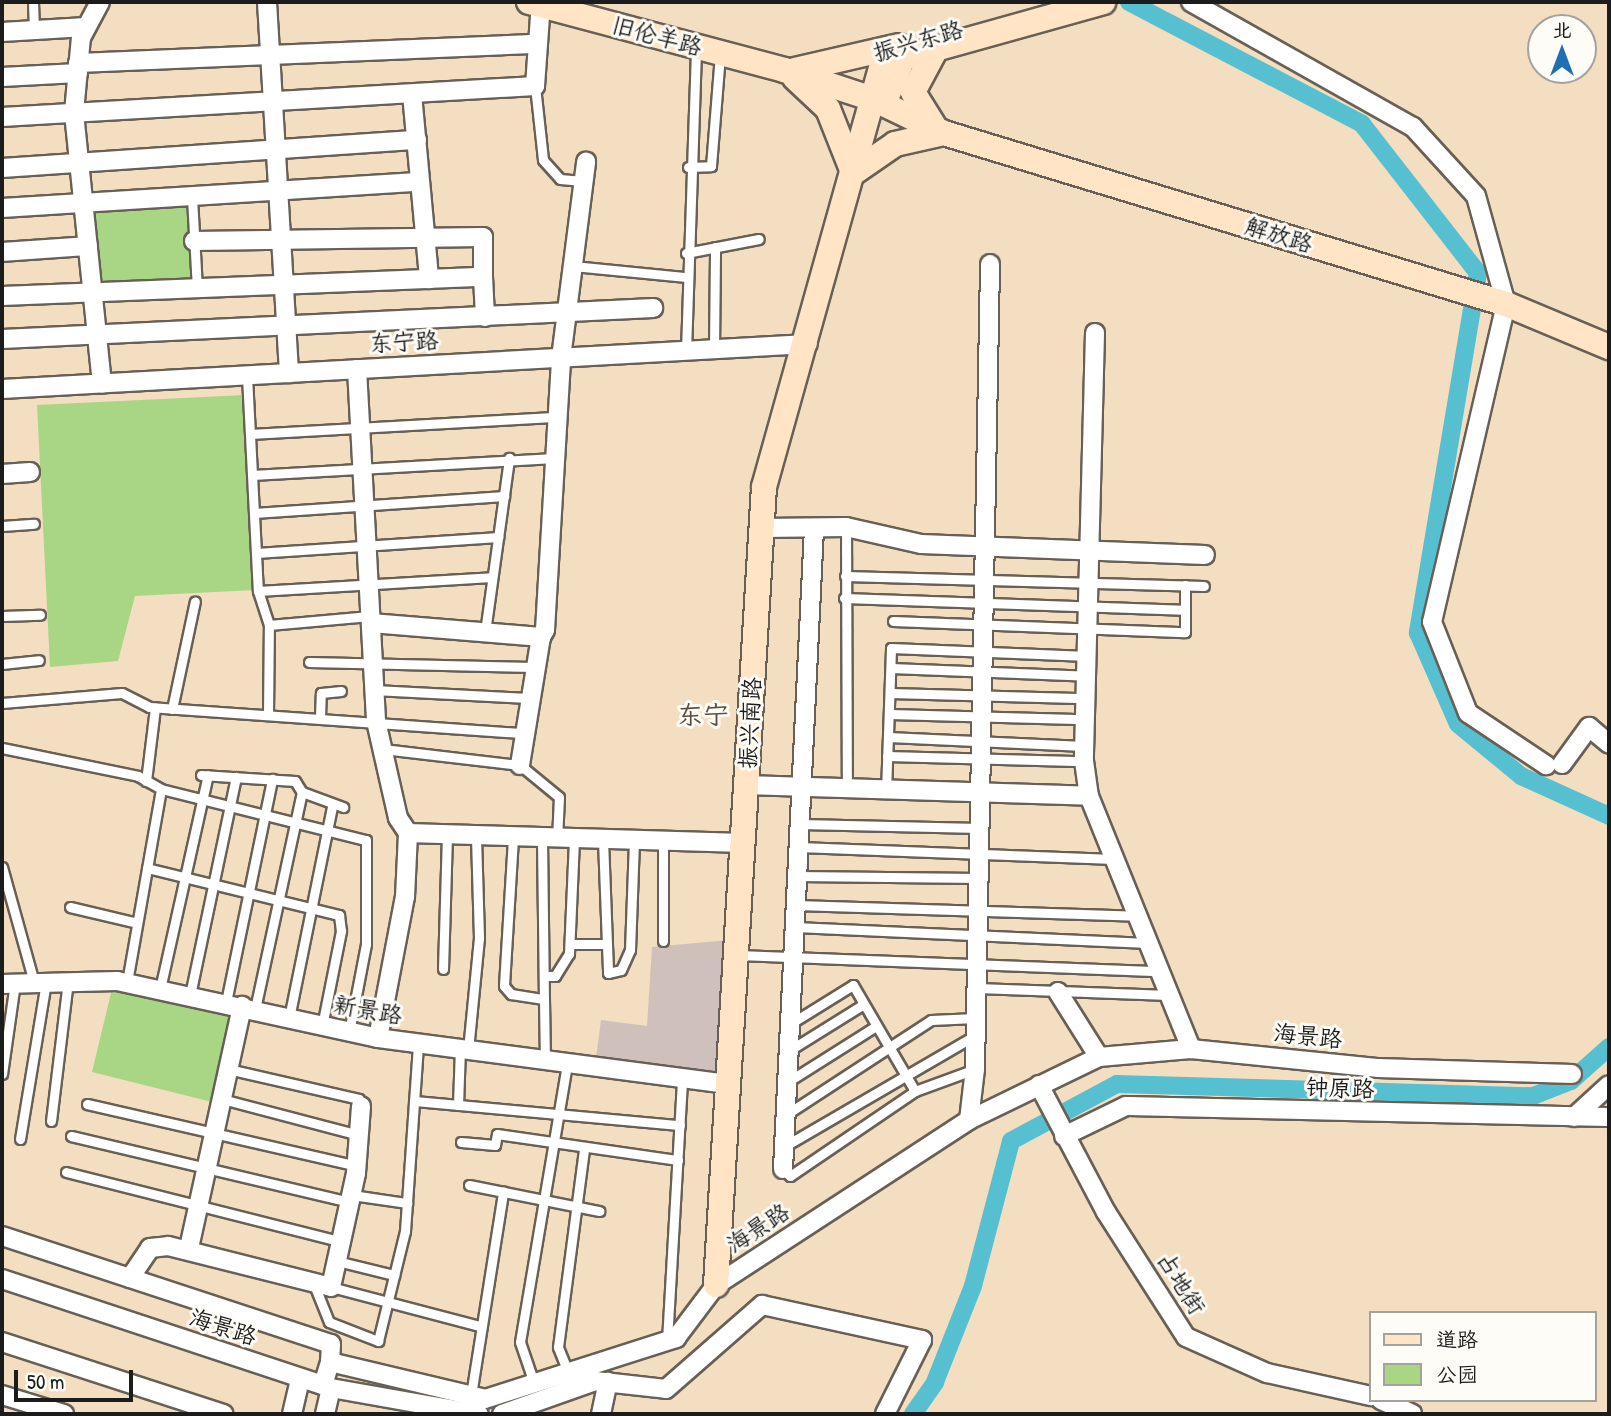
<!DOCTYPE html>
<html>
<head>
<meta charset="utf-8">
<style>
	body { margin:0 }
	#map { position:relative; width:1611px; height:1416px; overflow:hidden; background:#f4dec1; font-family:"Patrick Hand","LXGW WenKai TC",sans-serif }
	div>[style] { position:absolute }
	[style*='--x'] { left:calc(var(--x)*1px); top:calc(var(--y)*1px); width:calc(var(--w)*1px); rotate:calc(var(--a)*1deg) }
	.industrial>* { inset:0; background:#cfc0bb }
	.green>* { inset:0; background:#a8d684 }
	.canal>* { height:18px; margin:-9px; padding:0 9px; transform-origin:9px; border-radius:9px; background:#56c0d1 }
	.roads { filter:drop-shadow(2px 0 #686056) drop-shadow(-2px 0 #686056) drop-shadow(0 2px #686056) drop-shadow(0 -2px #686056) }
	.lane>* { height:9px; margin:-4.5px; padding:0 4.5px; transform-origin:4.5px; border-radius:4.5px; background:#fff }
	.street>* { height:18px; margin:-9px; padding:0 9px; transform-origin:9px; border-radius:9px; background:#fff }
	.secondary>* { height:24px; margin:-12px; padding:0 12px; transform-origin:12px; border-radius:12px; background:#ffe4c6 }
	span { translate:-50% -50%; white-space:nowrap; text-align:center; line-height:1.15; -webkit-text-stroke:6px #fdfcf7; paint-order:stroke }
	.street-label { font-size:23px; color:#1c1c1c }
	.quarter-label { font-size:26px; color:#5b4a3e }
	.frame { position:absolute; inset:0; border:4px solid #1c1c1c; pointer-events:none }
	.legend { position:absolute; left:1369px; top:1311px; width:228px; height:91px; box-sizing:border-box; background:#fdfcf7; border:2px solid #a3a29f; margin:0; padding:9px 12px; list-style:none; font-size:21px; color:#1c1c1c }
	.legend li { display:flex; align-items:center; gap:14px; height:35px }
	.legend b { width:35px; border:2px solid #a3a29f }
	.north { position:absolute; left:1527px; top:14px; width:70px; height:70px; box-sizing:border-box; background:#fdfcf7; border:2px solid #a3a29f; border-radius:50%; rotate:0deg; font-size:19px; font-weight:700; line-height:28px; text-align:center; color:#1c1c1c }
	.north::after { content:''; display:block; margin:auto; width:24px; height:32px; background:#1f6fb2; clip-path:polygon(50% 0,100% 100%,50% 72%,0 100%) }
	.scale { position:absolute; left:14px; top:1370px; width:119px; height:32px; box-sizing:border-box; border:4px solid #1c1c1c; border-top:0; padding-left:9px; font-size:21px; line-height:24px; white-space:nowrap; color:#1c1c1c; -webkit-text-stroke:5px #fdfcf7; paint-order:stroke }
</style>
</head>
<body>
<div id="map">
	<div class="industrial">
		<div style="clip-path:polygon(729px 940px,723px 1074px,596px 1058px,601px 1020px,647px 1026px,652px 947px)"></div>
	</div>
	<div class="green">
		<div style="clip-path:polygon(186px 202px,192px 282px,98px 290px,92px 209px)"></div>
		<div style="clip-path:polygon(245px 395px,255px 590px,135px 596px,118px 661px,50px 667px,37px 405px)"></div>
		<div style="clip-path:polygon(112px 989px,230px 1015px,212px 1102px,92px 1072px)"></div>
	</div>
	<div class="canal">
		<div style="--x:1129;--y:2;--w:263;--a:27.6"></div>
		<div style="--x:1362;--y:124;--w:189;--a:52.1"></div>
		<div style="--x:1478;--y:273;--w:365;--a:99.5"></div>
		<div style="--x:1418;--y:633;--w:99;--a:66.3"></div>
		<div style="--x:1458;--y:724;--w:82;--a:39.5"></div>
		<div style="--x:1521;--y:776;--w:97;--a:24.4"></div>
		<div style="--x:913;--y:1414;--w:39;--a:-55"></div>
		<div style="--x:935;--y:1382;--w:103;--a:-68.4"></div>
		<div style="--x:973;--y:1286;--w:150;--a:-75.3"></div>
		<div style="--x:1011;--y:1141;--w:120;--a:-28.3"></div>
		<div style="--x:1117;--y:1084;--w:416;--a:1.7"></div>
		<div style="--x:1533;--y:1096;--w:41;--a:-21.5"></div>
		<div style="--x:1571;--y:1081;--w:51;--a:-41.8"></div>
	</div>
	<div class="roads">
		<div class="lane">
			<div style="--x:33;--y:2;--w:28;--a:88"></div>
			<div style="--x:535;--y:86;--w:74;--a:83.8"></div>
			<div style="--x:543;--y:160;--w:25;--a:48"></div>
			<div style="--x:560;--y:179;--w:23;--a:5"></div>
			<div style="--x:688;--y:167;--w:23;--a:-2"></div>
			<div style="--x:711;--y:166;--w:112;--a:-85.4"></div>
			<div style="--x:192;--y:197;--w:91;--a:86.9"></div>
			<div style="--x:686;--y:253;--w:74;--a:-10.9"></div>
			<div style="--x:573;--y:266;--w:114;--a:5.6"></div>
			<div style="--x:714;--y:349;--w:102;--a:-89.4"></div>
			<div style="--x:686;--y:351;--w:302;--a:-88.1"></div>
			<div style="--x:247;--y:376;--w:215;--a:87.1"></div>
			<div style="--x:258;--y:591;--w:36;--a:72"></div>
			<div style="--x:250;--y:434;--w:308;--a:-3.2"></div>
			<div style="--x:252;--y:475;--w:303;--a:-3.2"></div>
			<div style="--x:254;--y:513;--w:251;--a:-3.9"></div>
			<div style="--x:2;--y:526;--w:32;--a:-4"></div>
			<div style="--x:846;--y:527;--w:262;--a:89.8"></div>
			<div style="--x:256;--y:553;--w:243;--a:-3.8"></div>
			<div style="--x:845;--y:576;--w:359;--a:1.6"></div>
			<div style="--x:258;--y:591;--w:234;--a:-3.4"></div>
			<div style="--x:844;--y:598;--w:339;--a:2"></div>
			<div style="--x:2;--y:616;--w:38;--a:-2"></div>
			<div style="--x:893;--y:621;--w:292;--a:2.2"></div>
			<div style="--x:1185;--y:632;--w:47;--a:-90"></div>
			<div style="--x:485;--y:632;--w:176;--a:-82.1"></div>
			<div style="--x:309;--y:662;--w:223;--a:1.3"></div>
			<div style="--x:2;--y:664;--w:37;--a:-6"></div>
			<div style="--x:891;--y:668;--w:196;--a:2.3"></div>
			<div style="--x:374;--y:690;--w:154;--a:3"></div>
			<div style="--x:890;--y:693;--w:196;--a:1.5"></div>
			<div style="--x:2;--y:703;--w:120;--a:-4.8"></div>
			<div style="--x:122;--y:693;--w:30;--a:27"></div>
			<div style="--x:149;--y:707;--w:376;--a:4"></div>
			<div style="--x:172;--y:709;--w:110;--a:-78"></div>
			<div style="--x:268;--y:714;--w:89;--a:-89.4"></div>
			<div style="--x:269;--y:625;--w:101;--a:-5.1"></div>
			<div style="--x:889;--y:714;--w:196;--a:1.5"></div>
			<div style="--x:320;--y:717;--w:24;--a:-88"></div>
			<div style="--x:321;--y:693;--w:20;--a:-6"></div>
			<div style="--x:888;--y:737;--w:196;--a:2.6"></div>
			<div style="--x:2;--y:748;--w:139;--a:11.6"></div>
			<div style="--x:138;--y:776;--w:26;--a:29"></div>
			<div style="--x:161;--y:789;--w:211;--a:14"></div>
			<div style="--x:366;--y:840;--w:104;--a:90"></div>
			<div style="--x:366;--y:944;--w:90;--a:100.9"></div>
			<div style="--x:383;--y:749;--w:138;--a:6.7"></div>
			<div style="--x:520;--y:765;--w:50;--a:39.4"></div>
			<div style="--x:559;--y:797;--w:42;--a:92.7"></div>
			<div style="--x:887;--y:756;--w:197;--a:1.5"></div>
			<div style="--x:201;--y:775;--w:94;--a:3.7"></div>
			<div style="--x:295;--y:781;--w:13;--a:58"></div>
			<div style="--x:302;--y:792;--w:44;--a:20.1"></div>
			<div style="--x:146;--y:781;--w:74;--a:-83"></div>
			<div style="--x:886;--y:792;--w:144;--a:-88"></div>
			<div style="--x:891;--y:648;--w:197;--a:2.3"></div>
			<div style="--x:800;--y:824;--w:180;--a:1.3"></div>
			<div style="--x:513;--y:838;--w:148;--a:93.5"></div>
			<div style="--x:504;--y:986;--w:11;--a:49"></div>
			<div style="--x:511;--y:994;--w:33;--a:9"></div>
			<div style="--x:544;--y:999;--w:61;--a:89.1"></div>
			<div style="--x:542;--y:839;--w:160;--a:89.3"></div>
			<div style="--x:603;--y:840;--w:133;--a:87.8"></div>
			<div style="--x:608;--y:973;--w:13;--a:-13"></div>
			<div style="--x:621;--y:970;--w:22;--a:-66"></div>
			<div style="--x:630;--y:950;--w:109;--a:-87.9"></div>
			<div style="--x:799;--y:847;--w:315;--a:2.2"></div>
			<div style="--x:2;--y:867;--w:119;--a:74.5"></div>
			<div style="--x:147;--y:868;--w:198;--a:13.8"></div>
			<div style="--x:339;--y:915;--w:16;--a:83"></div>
			<div style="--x:341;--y:931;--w:97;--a:101.3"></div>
			<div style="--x:797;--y:876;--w:182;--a:0.6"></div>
			<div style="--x:796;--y:905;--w:341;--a:1.8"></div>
			<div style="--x:70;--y:907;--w:69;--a:13.4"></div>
			<div style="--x:795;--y:927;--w:353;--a:2.6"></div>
			<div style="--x:663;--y:941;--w:100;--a:-90"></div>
			<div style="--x:570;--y:944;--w:34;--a:0"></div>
			<div style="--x:738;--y:955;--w:421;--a:2.2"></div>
			<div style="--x:443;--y:969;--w:132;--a:-88.3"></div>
			<div style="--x:544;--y:976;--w:11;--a:0"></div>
			<div style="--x:555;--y:976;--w:26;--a:-58"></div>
			<div style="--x:569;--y:954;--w:114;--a:-87.5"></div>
			<div style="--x:127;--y:982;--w:196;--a:-80"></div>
			<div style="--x:977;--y:988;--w:192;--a:2.1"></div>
			<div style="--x:160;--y:989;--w:219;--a:-77.4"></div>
			<div style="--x:190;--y:995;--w:223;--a:-78.1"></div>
			<div style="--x:226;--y:1002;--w:228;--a:-78.3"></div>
			<div style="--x:255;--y:1009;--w:222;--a:-77.8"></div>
			<div style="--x:289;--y:1018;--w:216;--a:-78.5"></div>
			<div style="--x:790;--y:1024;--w:74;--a:-31.8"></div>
			<div style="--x:853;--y:985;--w:123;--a:59.7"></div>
			<div style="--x:468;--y:1050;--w:113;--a:-84.4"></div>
			<div style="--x:479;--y:938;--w:100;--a:-91.7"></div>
			<div style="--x:790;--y:1050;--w:87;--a:-31.9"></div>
			<div style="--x:228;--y:1069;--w:134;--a:12.9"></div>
			<div style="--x:359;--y:1099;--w:7;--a:74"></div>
			<div style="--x:2;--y:1074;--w:92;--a:-81.9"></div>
			<div style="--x:789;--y:1081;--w:103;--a:-32.3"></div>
			<div style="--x:222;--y:1099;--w:142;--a:14.7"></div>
			<div style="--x:414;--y:1101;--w:267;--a:5.2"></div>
			<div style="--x:87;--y:1104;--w:277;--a:12.9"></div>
			<div style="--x:458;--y:1105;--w:56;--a:-88"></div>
			<div style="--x:787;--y:1114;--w:172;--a:-33.1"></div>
			<div style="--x:931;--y:1020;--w:45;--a:-2.5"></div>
			<div style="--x:51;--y:1121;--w:141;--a:-83.1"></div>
			<div style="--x:71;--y:1136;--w:288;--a:13.3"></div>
			<div style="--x:20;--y:1139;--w:159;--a:-80.6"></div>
			<div style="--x:461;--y:1142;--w:34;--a:5"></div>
			<div style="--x:495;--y:1145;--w:11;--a:-80"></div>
			<div style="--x:497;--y:1134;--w:183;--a:8.2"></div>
			<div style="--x:785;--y:1146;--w:221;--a:-30.2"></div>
			<div style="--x:783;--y:1169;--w:10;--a:45"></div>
			<div style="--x:790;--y:1176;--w:151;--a:-34.2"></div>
			<div style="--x:915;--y:1091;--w:64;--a:-20.1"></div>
			<div style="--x:66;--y:1172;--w:285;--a:14.2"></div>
			<div style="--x:469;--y:1185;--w:133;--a:11.3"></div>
			<div style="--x:352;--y:1195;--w:56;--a:8.3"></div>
			<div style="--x:341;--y:1262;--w:55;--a:13.8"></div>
			<div style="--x:313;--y:1282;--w:43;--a:68.2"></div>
			<div style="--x:329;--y:1322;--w:53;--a:21.2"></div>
			<div style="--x:378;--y:1341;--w:113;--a:-76.2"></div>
			<div style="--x:405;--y:1231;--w:188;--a:-86"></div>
			<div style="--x:331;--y:1287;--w:154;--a:14.7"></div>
			<div style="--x:667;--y:1341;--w:263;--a:-86.7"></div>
			<div style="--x:568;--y:1372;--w:27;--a:-112"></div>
			<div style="--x:558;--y:1347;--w:199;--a:-82.5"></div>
			<div style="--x:534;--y:1383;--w:43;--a:-108.9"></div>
			<div style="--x:520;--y:1342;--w:283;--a:-80.4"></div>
			<div style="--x:471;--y:1395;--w:206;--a:-81"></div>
		</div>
		<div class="street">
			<div style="--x:100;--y:2;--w:40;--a:118"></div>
			<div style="--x:81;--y:37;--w:76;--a:95.3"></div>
			<div style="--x:74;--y:113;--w:272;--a:84.1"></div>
			<div style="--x:267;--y:2;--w:372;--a:86.6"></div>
			<div style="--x:1191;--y:2;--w:255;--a:29.4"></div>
			<div style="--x:1413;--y:127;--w:93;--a:47.6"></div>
			<div style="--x:1476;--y:196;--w:112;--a:74.5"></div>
			<div style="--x:1506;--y:304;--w:326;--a:103.1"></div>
			<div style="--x:1432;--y:622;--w:98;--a:68.4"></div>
			<div style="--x:1468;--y:713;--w:94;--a:33.7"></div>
			<div style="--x:2;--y:32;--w:84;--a:-3.4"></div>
			<div style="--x:78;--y:63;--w:460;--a:-2.4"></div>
			<div style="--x:2;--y:77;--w:76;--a:-3"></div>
			<div style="--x:412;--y:94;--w:186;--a:84.7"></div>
			<div style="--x:2;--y:117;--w:534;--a:-3.33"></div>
			<div style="--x:535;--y:86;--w:84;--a:-85.9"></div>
			<div style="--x:2;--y:168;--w:416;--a:-3.9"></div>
			<div style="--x:2;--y:208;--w:416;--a:-3.6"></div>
			<div style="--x:2;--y:252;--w:86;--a:-4"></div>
			<div style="--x:483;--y:277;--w:40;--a:87.1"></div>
			<div style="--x:2;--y:296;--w:481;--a:-2.3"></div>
			<div style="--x:483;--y:277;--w:40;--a:-90"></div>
			<div style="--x:483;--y:237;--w:289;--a:179.2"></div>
			<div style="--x:1095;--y:333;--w:428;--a:91.5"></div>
			<div style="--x:1084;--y:761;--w:35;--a:82"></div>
			<div style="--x:1089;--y:796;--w:273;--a:68"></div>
			<div style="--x:2;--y:339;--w:652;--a:-2.73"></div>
			<div style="--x:357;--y:369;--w:353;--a:86.9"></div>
			<div style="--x:376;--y:721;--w:99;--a:77.2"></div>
			<div style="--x:398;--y:818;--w:18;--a:56"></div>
			<div style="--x:408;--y:833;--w:335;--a:1.7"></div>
			<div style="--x:2;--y:389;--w:807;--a:-3.2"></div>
			<div style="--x:2;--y:474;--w:28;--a:-4"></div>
			<div style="--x:762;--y:528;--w:84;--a:-0.7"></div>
			<div style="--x:846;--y:527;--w:77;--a:12.8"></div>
			<div style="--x:921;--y:544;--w:284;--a:2.2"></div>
			<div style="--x:371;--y:623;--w:171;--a:4.7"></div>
			<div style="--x:541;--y:637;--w:8;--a:-60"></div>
			<div style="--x:545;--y:630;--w:272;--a:-86.6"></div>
			<div style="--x:561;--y:358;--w:198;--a:-82.7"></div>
			<div style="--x:1562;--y:764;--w:46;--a:-53.9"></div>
			<div style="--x:1589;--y:727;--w:26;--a:40"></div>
			<div style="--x:520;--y:765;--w:130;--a:-80.7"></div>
			<div style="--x:746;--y:785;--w:343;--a:1.8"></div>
			<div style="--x:2;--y:984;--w:115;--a:-1.5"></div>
			<div style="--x:117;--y:981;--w:267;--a:12.3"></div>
			<div style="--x:378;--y:1038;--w:353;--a:7.5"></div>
			<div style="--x:1058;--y:992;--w:77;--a:57.8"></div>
			<div style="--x:378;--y:1038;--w:144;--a:-79.2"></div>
			<div style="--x:405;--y:897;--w:64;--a:-87.3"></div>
			<div style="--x:1039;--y:1085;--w:144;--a:62.2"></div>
			<div style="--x:1106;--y:1212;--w:148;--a:57.4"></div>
			<div style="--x:1186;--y:1337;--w:89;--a:24"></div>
			<div style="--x:1267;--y:1373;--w:107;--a:12.5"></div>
			<div style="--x:1574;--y:1117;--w:47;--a:-42.4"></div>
			<div style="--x:969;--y:1120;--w:51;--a:-83.3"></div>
			<div style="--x:975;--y:1069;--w:805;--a:-88.93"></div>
			<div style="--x:1064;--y:1136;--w:69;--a:-25.8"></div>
			<div style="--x:1126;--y:1106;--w:483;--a:1.3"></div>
			<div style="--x:783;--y:1169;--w:641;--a:-87.23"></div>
			<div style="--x:2;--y:1236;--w:346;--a:18.2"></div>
			<div style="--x:331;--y:1344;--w:18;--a:93"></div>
			<div style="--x:189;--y:1248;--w:248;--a:-77.6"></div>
			<div style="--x:130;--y:1278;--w:36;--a:-56"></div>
			<div style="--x:150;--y:1248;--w:18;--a:-6"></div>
			<div style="--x:168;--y:1246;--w:168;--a:14.1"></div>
			<div style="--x:331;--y:1287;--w:117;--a:-77.6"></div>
			<div style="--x:356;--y:1173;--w:67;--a:-85.7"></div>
			<div style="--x:2;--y:1279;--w:338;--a:18.3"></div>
			<div style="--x:323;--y:1385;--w:24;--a:-73"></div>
			<div style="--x:330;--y:1362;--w:159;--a:13.4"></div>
			<div style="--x:485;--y:1399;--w:201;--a:-17.7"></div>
			<div style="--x:676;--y:1338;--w:66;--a:-53"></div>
			<div style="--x:716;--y:1285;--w:302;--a:-33.1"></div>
			<div style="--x:969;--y:1120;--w:144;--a:-25.9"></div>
			<div style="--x:1099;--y:1057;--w:92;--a:-5"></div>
			<div style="--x:1191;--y:1049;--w:189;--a:5.8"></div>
			<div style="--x:1379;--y:1068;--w:193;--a:1.8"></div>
			<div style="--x:2;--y:1342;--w:233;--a:18"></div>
			<div style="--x:323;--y:1385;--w:9;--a:21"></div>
			<div style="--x:331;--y:1388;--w:27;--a:103"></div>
			<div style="--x:331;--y:1388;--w:150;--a:10"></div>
			<div style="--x:2;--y:1395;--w:65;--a:17"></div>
			<div style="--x:1381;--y:1400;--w:34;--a:24"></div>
			<div style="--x:292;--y:1414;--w:37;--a:-77"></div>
			<div style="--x:502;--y:1414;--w:99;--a:-19.5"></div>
			<div style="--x:595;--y:1381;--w:71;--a:6.4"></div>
			<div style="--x:666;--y:1389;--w:128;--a:-41.2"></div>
			<div style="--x:762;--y:1305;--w:164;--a:12.3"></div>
			<div style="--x:922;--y:1340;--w:83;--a:116.6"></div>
			<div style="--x:601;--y:1414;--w:33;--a:-78"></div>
		</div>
		<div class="secondary">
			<div style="--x:529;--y:2;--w:264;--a:14.9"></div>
			<div style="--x:784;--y:70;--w:94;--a:18"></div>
			<div style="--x:873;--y:99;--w:79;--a:25.6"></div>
			<div style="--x:944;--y:133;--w:587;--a:16.92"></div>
			<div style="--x:1506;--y:304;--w:112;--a:22.7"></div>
			<div style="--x:795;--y:70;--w:107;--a:-13"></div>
			<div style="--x:795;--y:78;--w:45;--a:43.2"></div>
			<div style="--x:828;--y:109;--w:68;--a:68.4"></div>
			<div style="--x:886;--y:99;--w:44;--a:-67.5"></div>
			<div style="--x:903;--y:58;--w:208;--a:-15.6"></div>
			<div style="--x:933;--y:124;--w:38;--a:-122"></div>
			<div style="--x:913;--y:92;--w:49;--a:-61.9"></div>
			<div style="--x:853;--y:173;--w:51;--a:-34.6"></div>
			<div style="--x:895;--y:144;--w:50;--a:-12.7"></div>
			<div style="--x:716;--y:1285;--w:799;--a:-86.56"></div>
			<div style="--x:764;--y:487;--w:454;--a:-74.4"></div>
		</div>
	</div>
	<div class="street-label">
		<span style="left:657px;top:36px;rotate:15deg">旧伦羊路</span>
		<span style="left:918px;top:41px;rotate:-16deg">振兴东路</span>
		<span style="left:1279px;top:235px;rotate:17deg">解放路</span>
		<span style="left:404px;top:342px;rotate:-3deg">东宁路</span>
		<span style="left:750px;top:723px;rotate:-87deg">振兴南路</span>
		<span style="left:368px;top:1010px;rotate:10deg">新景路</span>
		<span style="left:1308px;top:1036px;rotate:6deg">海景路</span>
		<span style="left:1340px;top:1088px;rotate:2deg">钟原路</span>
		<span style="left:758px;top:1228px;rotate:-33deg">海景路</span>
		<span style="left:1181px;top:1283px;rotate:58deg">占地街</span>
		<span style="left:223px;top:1327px;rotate:18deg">海景路</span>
	</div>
	<div class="quarter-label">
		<span style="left:703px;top:715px">东宁</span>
	</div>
	<div class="frame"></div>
	<ul class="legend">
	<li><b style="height:9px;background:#ffe4c6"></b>道路</li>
	<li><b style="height:19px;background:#a8d684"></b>公园</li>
	</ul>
	<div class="north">北</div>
	<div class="scale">50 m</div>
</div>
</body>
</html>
